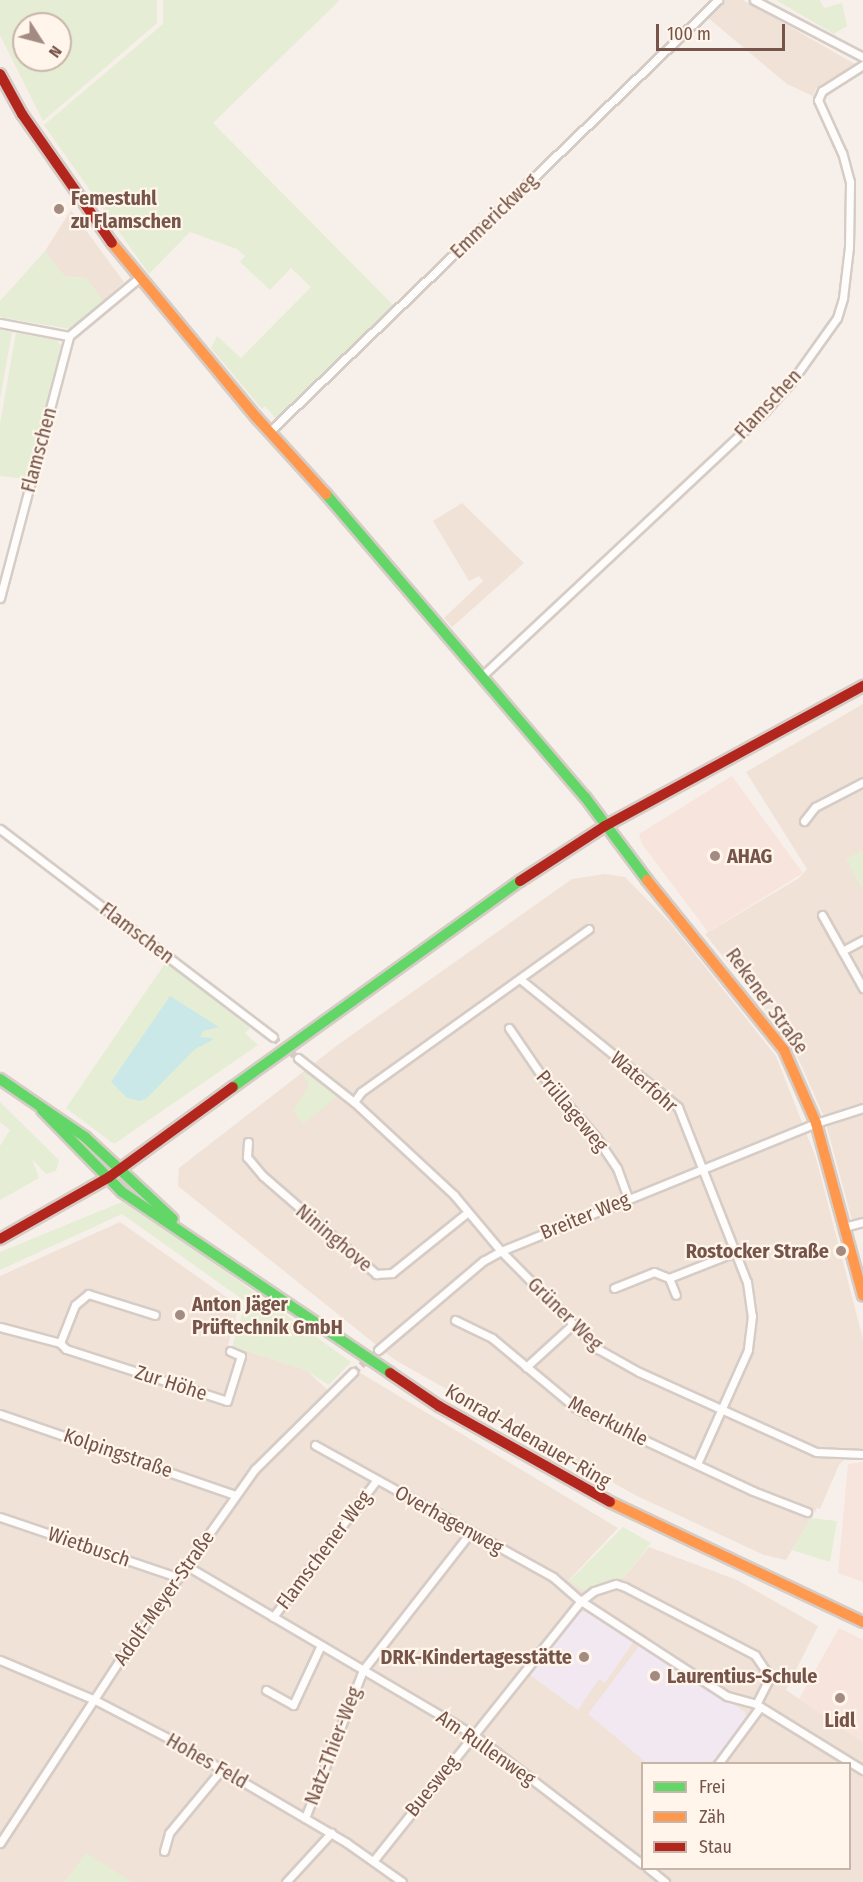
<!DOCTYPE html>
<html>
<head>
<meta charset="utf-8">
<style>
	body { margin:0 }
	#map { position:relative; width:863px; height:1882px; overflow:hidden; background:#f7f0ea; font-family:"Fira Sans Condensed",sans-serif }
	div>[style] { position:absolute }
	[style*='--x'] { left:calc(var(--x)*1px); top:calc(var(--y)*1px); width:calc(var(--w)*1px); rotate:calc(var(--a)*1deg) }
	.residential>* { inset:0; background:#f0e2d7 }
	.commercial>* { inset:0; background:#f7e4dd }
	.education>* { inset:0; background:#f2e8f2 }
	.green>* { inset:0; background:#e5edd4 }
	.water>* { inset:0; background:#cbe8e8 }
	.street-tunnel>* { height:7px; margin-top:-3.5px; transform-origin:0; background:repeating-linear-gradient(90deg,#d7c9c2 0 7px,transparent 0 10.5px) }
	.roads { filter:drop-shadow(2px 0 #d6ccc6) drop-shadow(-2px 0 #d6ccc6) drop-shadow(0 2px #d6ccc6) drop-shadow(0 -2px #d6ccc6) }
	.street>* { height:7px; margin:-3.5px; padding:0 3.5px; transform-origin:3.5px; border-radius:3.5px; background:#fefdfc }
	.fast>* { height:10px; margin:-5px; padding:0 5px; transform-origin:5px; border-radius:5px; background:#63d668 }
	.slow>* { height:10px; margin:-5px; padding:0 5px; transform-origin:5px; border-radius:5px; background:#ff974d }
	.jam>* { height:10px; margin:-5px; padding:0 5px; transform-origin:5px; border-radius:5px; background:#b3261e }
	.dots>* { width:16px; height:16px; translate:-50% -50%; box-sizing:border-box; border:3px solid #fff5eb; border-radius:50% }
	span { translate:-50% -50%; white-space:nowrap; text-align:center; line-height:1.15; -webkit-text-stroke:4.5px #fff5eb; paint-order:stroke }
	.poi-label { font-size:20px; color:#765449; font-weight:700 }
	.left { translate:0 -50%; text-align:left }
	.right { translate:-100% -50%; text-align:right }
	.street-label { font-size:20px; color:#765449 }
	.legend { position:absolute; left:641px; top:1762px; width:210px; height:108px; box-sizing:border-box; background:#fff5eb; border:2px solid #c8b5aa; margin:0; padding:8px 10px; list-style:none; font-size:18px; color:#765449 }
	.legend li { display:flex; align-items:center; gap:12px; height:30px }
	.legend b { width:30px; border:2px solid #c8b5aa }
	.north { position:absolute; left:12px; top:12px; width:60px; height:60px; box-sizing:border-box; background:#fff5eb; border:2px solid #c8b5aa; border-radius:50%; rotate:126deg; font-size:16px; font-weight:700; line-height:24px; text-align:center; color:#765449 }
	.north::after { content:''; display:block; margin:auto; width:21px; height:27px; background:#a38b81; clip-path:polygon(50% 0,100% 100%,50% 72%,0 100%) }
	.scale { position:absolute; left:656px; top:24px; width:129px; height:27px; box-sizing:border-box; border:3px solid #765449; border-top:0; padding-left:8px; font-size:18px; line-height:21px; white-space:nowrap; color:#765449; -webkit-text-stroke:4px #fff5eb; paint-order:stroke }
</style>
</head>
<body>
<div id="map">
	<div class="residential">
		<div style="clip-path:polygon(725px 0,743px 0,855px 64px,816px 88px,813px 96px,787px 84px,706px 16px)"></div>
		<div style="clip-path:polygon(71px 210px,124px 282px,103px 301px,86px 278px,64px 276px,45px 251px)"></div>
		<div style="clip-path:polygon(462px 503px,524px 563px,452px 627px,444px 618px,483px 581px,479px 576px,469px 581px,433px 521px)"></div>
		<div style="clip-path:polygon(863px 704px,863px 1217px,852px 1220px,824px 1117px,791px 1042px,705px 934px,799px 878px,807px 869px,746px 772px)"></div>
		<div style="clip-path:polygon(605px 874px,625px 877px,671px 924px,776px 1056px,816px 1158px,863px 1339px,863px 1448px,849px 1454px,839px 1465px,820px 1509px,817px 1508px,786px 1560px,764px 1555px,635px 1495px,395px 1360px,178px 1186px,179px 1168px,339px 1044px,572px 879px)"></div>
		<div style="clip-path:polygon(evenodd,120px 1222px,239px 1306px,228px 1345px,306px 1370px,330px 1392px,354px 1369px,618px 1528px,569px 1580px,585px 1591px,624px 1577px,649px 1547px,737px 1580px,818px 1626px,786px 1690px,863px 1742px,863px 1882px,130px 1882px,86px 1854px,65px 1882px,0 1882px,0 1276px,120px 1222px,642px 1764px,850px 1764px,850px 1868px,642px 1868px,642px 1764px)"></div>
	</div>
	<div class="commercial">
		<div style="clip-path:polygon(732px 776px,803px 873px,708px 932px,642px 844px,639px 834px)"></div>
		<div style="clip-path:polygon(863px 1462px,863px 1582px,838px 1573px,848px 1464px)"></div>
		<div style="clip-path:polygon(839px 1628px,863px 1640px,863px 1742px,799px 1699px)"></div>
	</div>
	<div class="education">
		<div style="clip-path:polygon(593px 1610px,636px 1638px,605px 1683px,599px 1679px,578px 1710px,530px 1675px,580px 1612px)"></div>
		<div style="clip-path:polygon(643px 1641px,745px 1712px,746px 1717px,719px 1756px,709px 1763px,648px 1764px,588px 1714px)"></div>
	</div>
	<div class="green">
		<div style="clip-path:polygon(evenodd,0 0,157px 0,157px 23px,43px 121px,0 35px,0 0,24px 24px,60px 24px,60px 60px,24px 60px,24px 24px)"></div>
		<div style="clip-path:polygon(163px 0,340px 0,213px 123px,394px 306px,276px 419px,265px 406px,262px 409px,211px 348px,217px 336px,241px 358px,311px 287px,291px 268px,270px 290px,240px 262px,245px 256px,237px 249px,190px 232px,149px 274px,44px 125px,163px 24px)"></div>
		<div style="clip-path:polygon(776px 0,820px 0,824px 8px,842px 3px,847px 26px,834px 34px)"></div>
		<div style="clip-path:polygon(45px 251px,64px 276px,86px 278px,103px 301px,70px 329px,0 317px,0 301px)"></div>
		<div style="clip-path:polygon(0 330px,12px 332px,0 399px)"></div>
		<div style="clip-path:polygon(16px 333px,57px 340px,61px 346px,26px 479px,0 476px,0 424px)"></div>
		<div style="clip-path:polygon(863px 850px,863px 886px,861px 887px,846px 859px)"></div>
		<div style="clip-path:polygon(166px 962px,250px 1028px,245px 1033px,258px 1045px,114px 1144px,66px 1108px)"></div>
		<div style="clip-path:polygon(301px 1071px,338px 1096px,303px 1124px,293px 1111px,309px 1085px)"></div>
		<div style="clip-path:polygon(0 1102px,59px 1160px,56px 1171px,46px 1174px,32px 1159px,39px 1178px,0 1200px,0 1146px,10px 1130px,0 1122px)"></div>
		<div style="clip-path:polygon(122px 1202px,190px 1246px,351px 1362px,329px 1385px,305px 1370px,232px 1346px,246px 1302px,122px 1214px,0 1270px,0 1252px)"></div>
		<div style="clip-path:polygon(811px 1518px,837px 1521px,830px 1562px,792px 1550px)"></div>
		<div style="clip-path:polygon(623px 1527px,651px 1543px,624px 1577px,585px 1591px,569px 1581px)"></div>
		<div style="clip-path:polygon(86px 1853px,132px 1882px,65px 1882px)"></div>
	</div>
	<div class="water">
		<div style="clip-path:polygon(170px 996px,219px 1027px,203px 1031px,200px 1037px,213px 1038px,211px 1041px,195px 1049px,147px 1098px,140px 1101px,127px 1098px,111px 1082px)"></div>
	</div>
	<div class="street-tunnel">
		<div style="--x:273;--y:1037;--w:33;--a:40"></div>
		<div style="--x:353;--y:1372;--w:33;--a:-41"></div>
	</div>
	<div class="roads">
		<div class="street">
			<div style="--x:754;--y:0;--w:123;--a:27.6"></div>
			<div style="--x:0;--y:323;--w:70;--a:10.7"></div>
			<div style="--x:69;--y:336;--w:92;--a:-39.7"></div>
			<div style="--x:269;--y:432;--w:623;--a:-43.89"></div>
			<div style="--x:0;--y:598;--w:271;--a:-75.2"></div>
			<div style="--x:482;--y:676;--w:388;--a:-43.1"></div>
			<div style="--x:765;--y:411;--w:40;--a:-48"></div>
			<div style="--x:792;--y:381;--w:77;--a:-54.5"></div>
			<div style="--x:837;--y:318;--w:21;--a:-73"></div>
			<div style="--x:843;--y:298;--w:51;--a:-83.3"></div>
			<div style="--x:849;--y:247;--w:65;--a:-89.1"></div>
			<div style="--x:850;--y:182;--w:30;--a:-105"></div>
			<div style="--x:842;--y:153;--w:58;--a:-114.4"></div>
			<div style="--x:818;--y:100;--w:10;--a:-66"></div>
			<div style="--x:822;--y:91;--w:49;--a:-32.4"></div>
			<div style="--x:804;--y:821;--w:18;--a:-52"></div>
			<div style="--x:815;--y:807;--w:54;--a:-27.5"></div>
			<div style="--x:0;--y:829;--w:343;--a:37.3"></div>
			<div style="--x:822;--y:915;--w:84;--a:60.7"></div>
			<div style="--x:842;--y:951;--w:24;--a:-28"></div>
			<div style="--x:520;--y:979;--w:203;--a:39"></div>
			<div style="--x:678;--y:1107;--w:188;--a:68.5"></div>
			<div style="--x:747;--y:1282;--w:34;--a:82"></div>
			<div style="--x:752;--y:1316;--w:34;--a:97"></div>
			<div style="--x:748;--y:1350;--w:125;--a:114.1"></div>
			<div style="--x:509;--y:1028;--w:53;--a:55.7"></div>
			<div style="--x:539;--y:1072;--w:86;--a:48.8"></div>
			<div style="--x:596;--y:1137;--w:37;--a:56"></div>
			<div style="--x:617;--y:1168;--w:32;--a:70"></div>
			<div style="--x:298;--y:1058;--w:71;--a:38.2"></div>
			<div style="--x:354;--y:1102;--w:137;--a:42.9"></div>
			<div style="--x:454;--y:1195;--w:73;--a:50"></div>
			<div style="--x:501;--y:1251;--w:138;--a:45.3"></div>
			<div style="--x:598;--y:1349;--w:47;--a:29.3"></div>
			<div style="--x:639;--y:1372;--w:194;--a:24.3"></div>
			<div style="--x:816;--y:1452;--w:47;--a:2.4"></div>
			<div style="--x:354;--y:1102;--w:12;--a:-55"></div>
			<div style="--x:361;--y:1092;--w:280;--a:-35.6"></div>
			<div style="--x:248;--y:1142;--w:15;--a:94"></div>
			<div style="--x:247;--y:1157;--w:25;--a:50"></div>
			<div style="--x:263;--y:1176;--w:150;--a:40.9"></div>
			<div style="--x:376;--y:1274;--w:16;--a:-4"></div>
			<div style="--x:392;--y:1273;--w:97;--a:-38.8"></div>
			<div style="--x:844;--y:1227;--w:20;--a:-15"></div>
			<div style="--x:669;--y:1278;--w:18;--a:68"></div>
			<div style="--x:614;--y:1288;--w:43;--a:-21.8"></div>
			<div style="--x:654;--y:1272;--w:16;--a:22"></div>
			<div style="--x:669;--y:1278;--w:71;--a:-21.5"></div>
			<div style="--x:455;--y:1320;--w:41;--a:25.9"></div>
			<div style="--x:492;--y:1338;--w:109;--a:39.8"></div>
			<div style="--x:576;--y:1408;--w:195;--a:25.1"></div>
			<div style="--x:753;--y:1491;--w:58;--a:21.3"></div>
			<div style="--x:0;--y:1327;--w:62;--a:14.9"></div>
			<div style="--x:60;--y:1343;--w:8;--a:45"></div>
			<div style="--x:66;--y:1349;--w:169;--a:17.9"></div>
			<div style="--x:227;--y:1401;--w:47;--a:-72.7"></div>
			<div style="--x:241;--y:1356;--w:12;--a:-156"></div>
			<div style="--x:60;--y:1343;--w:41;--a:-68.5"></div>
			<div style="--x:75;--y:1305;--w:17;--a:-40"></div>
			<div style="--x:88;--y:1294;--w:70;--a:17.4"></div>
			<div style="--x:378;--y:1350;--w:138;--a:-40.3"></div>
			<div style="--x:483;--y:1261;--w:21;--a:-29"></div>
			<div style="--x:501;--y:1251;--w:340;--a:-22.1"></div>
			<div style="--x:816;--y:1123;--w:49;--a:-17.7"></div>
			<div style="--x:526;--y:1367;--w:62;--a:-42.4"></div>
			<div style="--x:0;--y:1414;--w:249;--a:19"></div>
			<div style="--x:315;--y:1445;--w:272;--a:29"></div>
			<div style="--x:553;--y:1577;--w:37;--a:41"></div>
			<div style="--x:581;--y:1601;--w:174;--a:33.1"></div>
			<div style="--x:727;--y:1696;--w:30;--a:15"></div>
			<div style="--x:756;--y:1704;--w:126;--a:31.7"></div>
			<div style="--x:0;--y:1517;--w:187;--a:18.7"></div>
			<div style="--x:187;--y:1566;--w:333;--a:30.5"></div>
			<div style="--x:474;--y:1735;--w:212;--a:37.5"></div>
			<div style="--x:273;--y:1617;--w:169;--a:-52.9"></div>
			<div style="--x:0;--y:1660;--w:103;--a:22.8"></div>
			<div style="--x:95;--y:1700;--w:85;--a:27.5"></div>
			<div style="--x:170;--y:1739;--w:205;--a:30.4"></div>
			<div style="--x:347;--y:1843;--w:67;--a:35.3"></div>
			<div style="--x:266;--y:1690;--w:31;--a:29"></div>
			<div style="--x:293;--y:1705;--w:66;--a:-65"></div>
			<div style="--x:718;--y:1764;--w:71;--a:-53.6"></div>
			<div style="--x:305;--y:1818;--w:159;--a:-68.6"></div>
			<div style="--x:363;--y:1670;--w:175;--a:-52"></div>
			<div style="--x:0;--y:1843;--w:217;--a:-56.8"></div>
			<div style="--x:119;--y:1661;--w:235;--a:-54.7"></div>
			<div style="--x:255;--y:1469;--w:138;--a:-44.7"></div>
			<div style="--x:164;--y:1851;--w:19;--a:-74"></div>
			<div style="--x:169;--y:1833;--w:83;--a:-50.4"></div>
			<div style="--x:374;--y:1860;--w:332;--a:-51.4"></div>
			<div style="--x:581;--y:1601;--w:16;--a:-38"></div>
			<div style="--x:594;--y:1591;--w:23;--a:-18"></div>
			<div style="--x:616;--y:1584;--w:9;--a:18"></div>
			<div style="--x:625;--y:1587;--w:147;--a:27.6"></div>
			<div style="--x:755;--y:1655;--w:27;--a:56"></div>
			<div style="--x:770;--y:1677;--w:30;--a:117"></div>
			<div style="--x:648;--y:1868;--w:22;--a:39"></div>
			<div style="--x:286;--y:1882;--w:67;--a:-47.4"></div>
		</div>
		<div class="fast">
			<div style="--x:326;--y:494;--w:399;--a:49.5"></div>
			<div style="--x:585;--y:797;--w:104;--a:53.2"></div>
			<div style="--x:0;--y:1079;--w:103;--a:34.3"></div>
			<div style="--x:85;--y:1137;--w:120;--a:43"></div>
			<div style="--x:233;--y:1087;--w:353;--a:-35.7"></div>
			<div style="--x:42;--y:1110;--w:115;--a:45.7"></div>
			<div style="--x:122;--y:1192;--w:323;--a:34"></div>
		</div>
		<div class="slow">
			<div style="--x:112;--y:243;--w:227;--a:50.4"></div>
			<div style="--x:257;--y:418;--w:103;--a:47.8"></div>
			<div style="--x:647;--y:880;--w:218;--a:51.1"></div>
			<div style="--x:784;--y:1050;--w:80;--a:66.3"></div>
			<div style="--x:816;--y:1123;--w:179;--a:74.8"></div>
			<div style="--x:610;--y:1502;--w:280;--a:25.4"></div>
		</div>
		<div class="jam">
			<div style="--x:0;--y:74;--w:46;--a:61.2"></div>
			<div style="--x:22;--y:114;--w:157;--a:55.1"></div>
			<div style="--x:520;--y:881;--w:101;--a:-32.9"></div>
			<div style="--x:605;--y:826;--w:294;--a:-28.5"></div>
			<div style="--x:0;--y:1239;--w:125;--a:-29.6"></div>
			<div style="--x:109;--y:1177;--w:153;--a:-36"></div>
			<div style="--x:390;--y:1373;--w:59;--a:34"></div>
			<div style="--x:439;--y:1406;--w:196;--a:29.3"></div>
		</div>
	</div>
	<div class="dots">
		<div style="left:59px;top:209px;background:#a38b81"></div>
		<div style="left:715px;top:856px;background:#a38b81"></div>
		<div style="left:841px;top:1251px;background:#a38b81"></div>
		<div style="left:180px;top:1315px;background:#a38b81"></div>
		<div style="left:584px;top:1657px;background:#a38b81"></div>
		<div style="left:655px;top:1676px;background:#a38b81"></div>
		<div style="left:840px;top:1698px;background:#a38b81"></div>
	</div>
	<div class="poi-label">
		<span class="left" style="left:71px;top:210px">Femestuhl<br>zu Flamschen</span>
		<span class="left" style="left:727px;top:856px">AHAG</span>
		<span class="right" style="left:829px;top:1251px">Rostocker Straße</span>
		<span class="left" style="left:192px;top:1316px">Anton Jäger<br>Prüftechnik GmbH</span>
		<span class="right" style="left:572px;top:1657px">DRK-Kindertagesstätte</span>
		<span class="left" style="left:667px;top:1676px">Laurentius-Schule</span>
		<span style="left:840px;top:1720px">Lidl</span>
	</div>
	<div class="street-label">
		<span style="left:494px;top:216px;rotate:-44deg">Emmerickweg</span>
		<span style="left:768px;top:404px;rotate:-47deg">Flamschen</span>
		<span style="left:39px;top:450px;rotate:-75deg">Flamschen</span>
		<span style="left:137px;top:933px;rotate:37deg">Flamschen</span>
		<span style="left:767px;top:1001px;rotate:54deg">Rekener Straße</span>
		<span style="left:644px;top:1082px;rotate:41deg">Waterfohr</span>
		<span style="left:572px;top:1111px;rotate:50deg">Prüllageweg</span>
		<span style="left:585px;top:1216px;rotate:-22deg">Breiter Weg</span>
		<span style="left:334px;top:1238px;rotate:40deg">Nininghove</span>
		<span style="left:565px;top:1314px;rotate:44deg">Grüner Weg</span>
		<span style="left:171px;top:1383px;rotate:18deg">Zur Höhe</span>
		<span style="left:608px;top:1421px;rotate:27deg">Meerkuhle</span>
		<span style="left:528px;top:1436px;rotate:30deg">Konrad-Adenauer-Ring</span>
		<span style="left:118px;top:1453px;rotate:19deg">Kolpingstraße</span>
		<span style="left:449px;top:1520px;rotate:29deg">Overhagenweg</span>
		<span style="left:89px;top:1547px;rotate:19deg">Wietbusch</span>
		<span style="left:324px;top:1550px;rotate:-53deg">Flamschener Weg</span>
		<span style="left:164px;top:1598px;rotate:-55deg">Adolf-Meyer-Straße</span>
		<span style="left:333px;top:1746px;rotate:-69deg">Natz-Thier-Weg</span>
		<span style="left:486px;top:1748px;rotate:35deg">Am Rullenweg</span>
		<span style="left:207px;top:1761px;rotate:30deg">Hohes Feld</span>
		<span style="left:432px;top:1786px;rotate:-51deg">Buesweg</span>
	</div>
	<ul class="legend">
	<li><b style="height:8px;background:#63d668"></b>Frei</li>
	<li><b style="height:8px;background:#ff974d"></b>Zäh</li>
	<li><b style="height:8px;background:#b3261e"></b>Stau</li>
	</ul>
	<div class="north">N</div>
	<div class="scale">100 m</div>
</div>
</body>
</html>
